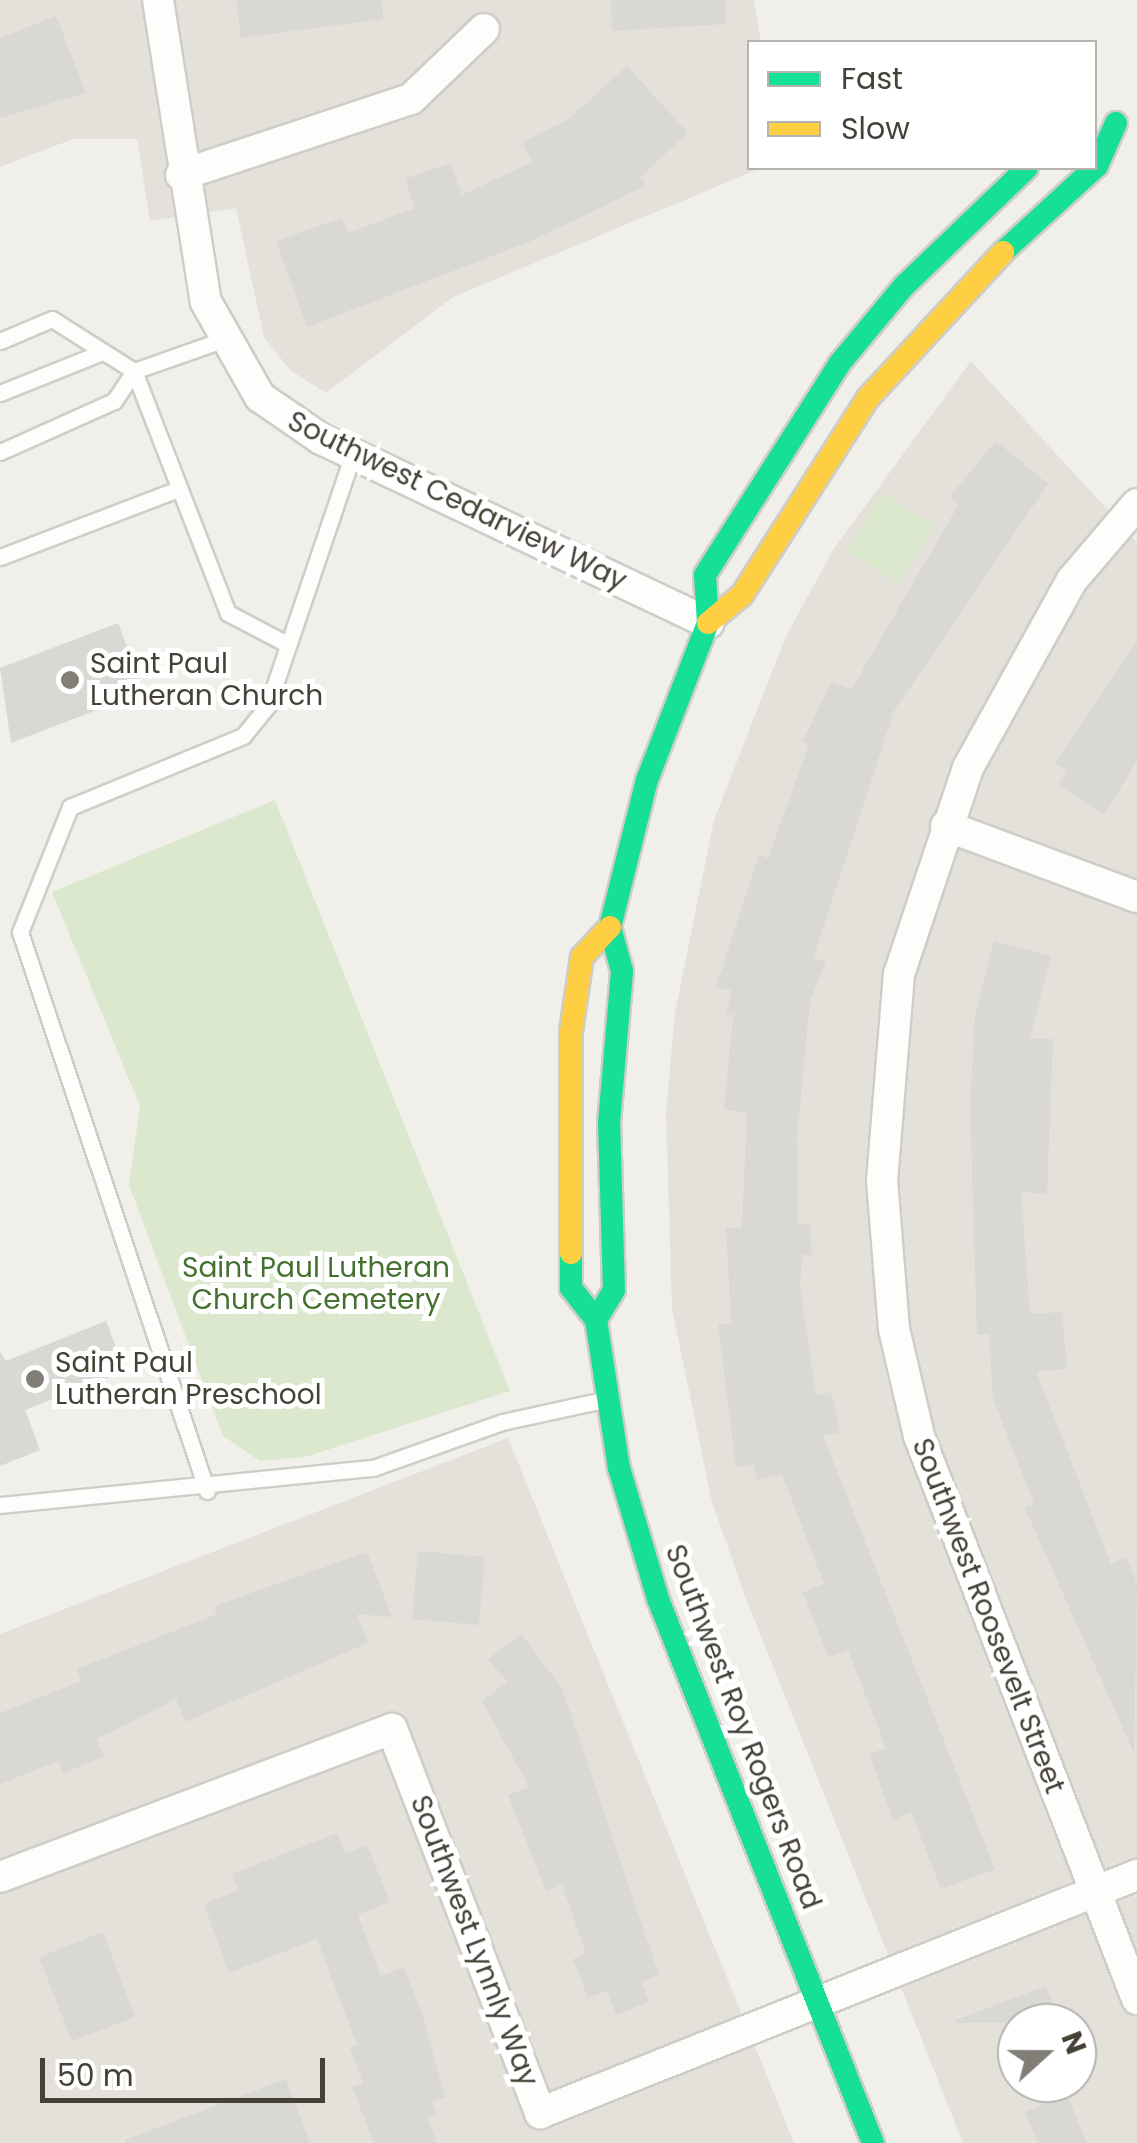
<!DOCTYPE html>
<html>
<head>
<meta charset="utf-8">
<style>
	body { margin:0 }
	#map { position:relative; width:1137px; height:2143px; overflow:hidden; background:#f0efea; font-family:Poppins,sans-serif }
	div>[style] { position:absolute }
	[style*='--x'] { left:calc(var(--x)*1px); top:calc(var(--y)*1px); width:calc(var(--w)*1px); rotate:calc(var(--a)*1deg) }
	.residential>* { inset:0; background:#e3e1d9 }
	.green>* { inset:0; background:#dce8cd }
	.building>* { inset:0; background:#d9d8d3 }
	.roads { filter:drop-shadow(2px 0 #cecdc8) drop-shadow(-2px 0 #cecdc8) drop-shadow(0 2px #cecdc8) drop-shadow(0 -2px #cecdc8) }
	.lane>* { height:15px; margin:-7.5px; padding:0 7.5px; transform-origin:7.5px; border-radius:7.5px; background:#fdfdfc }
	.street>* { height:30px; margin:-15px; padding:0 15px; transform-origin:15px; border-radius:15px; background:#fdfdfc }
	.fast>* { height:22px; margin:-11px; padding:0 11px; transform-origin:11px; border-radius:11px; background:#16e098 }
	.slow>* { height:22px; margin:-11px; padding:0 11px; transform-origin:11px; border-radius:11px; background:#ffcf43 }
	.dots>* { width:28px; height:28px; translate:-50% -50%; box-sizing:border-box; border:5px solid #fff; border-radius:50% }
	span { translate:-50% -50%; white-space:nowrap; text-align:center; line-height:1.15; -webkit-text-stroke:10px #fff; paint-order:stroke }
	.street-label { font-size:28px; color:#454137 }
	.poi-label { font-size:28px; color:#454137 }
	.left { translate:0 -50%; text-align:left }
	.park-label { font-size:28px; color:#457130 }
	.legend { position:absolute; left:747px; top:40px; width:350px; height:130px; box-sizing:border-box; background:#fff; border:2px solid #b5b3af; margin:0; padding:12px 18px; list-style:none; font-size:30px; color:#454137 }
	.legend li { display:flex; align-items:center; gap:20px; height:50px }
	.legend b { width:50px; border:2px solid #b5b3af }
	.north { position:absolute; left:997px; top:2003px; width:100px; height:100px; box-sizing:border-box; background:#fff; border:2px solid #b5b3af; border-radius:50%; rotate:69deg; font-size:28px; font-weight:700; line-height:40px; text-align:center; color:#454137 }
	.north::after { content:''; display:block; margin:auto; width:35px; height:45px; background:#817e76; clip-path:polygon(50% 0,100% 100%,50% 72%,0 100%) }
	.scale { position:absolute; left:40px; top:2058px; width:285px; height:45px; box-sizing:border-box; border:5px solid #454137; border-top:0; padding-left:12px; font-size:30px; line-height:35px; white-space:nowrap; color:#454137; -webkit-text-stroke:8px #fff; paint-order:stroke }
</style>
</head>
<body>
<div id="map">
	<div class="residential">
		<div style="clip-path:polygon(0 0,754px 0,761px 42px,750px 42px,750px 168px,761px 168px,453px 297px,326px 393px,290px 370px,264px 337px,236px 208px,150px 221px,137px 139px,73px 139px,0 167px)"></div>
		<div style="clip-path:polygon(evenodd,971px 361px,1137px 542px,1137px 2143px,963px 2143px,745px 1596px,712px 1502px,672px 1309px,666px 1112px,675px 1013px,714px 820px,786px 636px,833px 550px,971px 361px,1017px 2023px,1077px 2023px,1077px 2083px,1017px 2083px,1017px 2023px)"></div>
		<div style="clip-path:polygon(508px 1438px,794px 2143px,0 2143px,0 1634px)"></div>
	</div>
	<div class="green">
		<div style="clip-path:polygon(882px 493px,934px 525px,899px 584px,846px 551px)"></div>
		<div style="clip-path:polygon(275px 800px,510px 1391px,305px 1457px,260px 1461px,223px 1436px,129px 1185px,140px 1106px,52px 892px)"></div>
	</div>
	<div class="building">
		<div style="clip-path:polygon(236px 0,382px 0,383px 19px,241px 38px)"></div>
		<div style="clip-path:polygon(611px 0,725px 0,726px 24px,612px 31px)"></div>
		<div style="clip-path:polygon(56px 16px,86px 93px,0 118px,0 38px)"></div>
		<div style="clip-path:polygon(627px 66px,688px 133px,640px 177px,647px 185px,529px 242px,307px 327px,276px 241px,342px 218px,348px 233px,415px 208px,405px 179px,450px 163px,462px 195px,532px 162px,522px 142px,567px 120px)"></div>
		<div style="clip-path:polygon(996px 441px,1048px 484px,894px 711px,813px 959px,826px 961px,810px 1001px,797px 1138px,798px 1224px,810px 1224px,812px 1255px,802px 1255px,800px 1286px,816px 1395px,831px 1392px,840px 1432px,823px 1436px,995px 1869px,941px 1889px,911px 1812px,893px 1820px,869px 1754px,886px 1748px,848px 1650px,828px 1657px,803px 1592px,824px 1584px,782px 1474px,757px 1480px,754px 1464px,736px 1467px,718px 1325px,731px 1323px,726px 1228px,742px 1227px,747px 1112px,724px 1110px,733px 1015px,726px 1014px,732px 991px,716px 987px,759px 855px,768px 858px,809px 744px,803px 741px,832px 681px,851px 690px,959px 504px,950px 496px)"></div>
		<div style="clip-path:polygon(118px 623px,144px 692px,11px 743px,0 668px)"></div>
		<div style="clip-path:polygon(1137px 641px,1137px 761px,1104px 814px,1058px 785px,1067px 770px,1055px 763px)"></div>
		<div style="clip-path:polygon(994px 941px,1051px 956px,1030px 1038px,1053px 1039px,1047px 1194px,1021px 1192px,1030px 1314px,1062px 1312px,1067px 1369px,1036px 1371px,1111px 1564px,1127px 1557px,1137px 1584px,1134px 1753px,1025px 1508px,1034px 1504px,993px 1398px,989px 1334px,977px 1335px,970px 1106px,975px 1015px)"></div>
		<div style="clip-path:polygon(106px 1321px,125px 1371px,25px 1410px,40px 1450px,0 1466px,0 1352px,6px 1361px)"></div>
		<div style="clip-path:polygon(418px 1551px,485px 1557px,479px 1625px,412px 1619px)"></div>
		<div style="clip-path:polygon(367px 1552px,392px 1617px,357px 1614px,368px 1643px,185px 1722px,176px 1699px,97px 1739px,104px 1757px,63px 1773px,59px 1761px,0 1784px,0 1713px,81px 1681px,77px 1669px,217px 1614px,214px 1606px)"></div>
		<div style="clip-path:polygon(521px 1634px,562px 1688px,659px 1975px,641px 1982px,649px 2002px,616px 2015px,607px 1991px,588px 1998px,573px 1959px,586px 1954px,562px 1885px,546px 1891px,508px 1795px,529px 1787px,482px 1701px,507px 1682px,488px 1659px)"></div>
		<div style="clip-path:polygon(337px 1833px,345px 1853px,367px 1845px,390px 1902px,358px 1915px,381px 1976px,404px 1967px,423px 2017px,445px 2097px,432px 2102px,437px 2115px,428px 2119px,437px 2143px,374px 2143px,352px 2087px,363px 2083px,350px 2048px,357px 2045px,317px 1939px,229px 1973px,204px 1904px,239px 1890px,232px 1874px)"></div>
		<div style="clip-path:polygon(103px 1932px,135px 2017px,72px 2041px,39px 1957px)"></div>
		<div style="clip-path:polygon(1046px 1986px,1060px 2023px,956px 2023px,956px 2020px)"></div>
		<div style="clip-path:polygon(286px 2079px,310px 2143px,125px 2143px,125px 2140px)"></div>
		<div style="clip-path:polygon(1067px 2095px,1087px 2143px,1038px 2143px,1025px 2112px)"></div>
	</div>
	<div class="roads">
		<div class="lane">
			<div style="--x:0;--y:341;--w:56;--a:-22.9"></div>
			<div style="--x:52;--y:319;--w:97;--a:32.4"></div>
			<div style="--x:134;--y:371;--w:260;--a:68.8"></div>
			<div style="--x:228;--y:613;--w:62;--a:27.8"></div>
			<div style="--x:0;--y:393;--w:108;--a:-21.8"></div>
			<div style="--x:0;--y:452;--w:125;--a:-24.1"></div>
			<div style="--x:114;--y:401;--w:36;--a:-56"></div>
			<div style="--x:134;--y:371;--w:93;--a:-19.4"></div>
			<div style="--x:0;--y:557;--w:191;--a:-20.9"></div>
			<div style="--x:207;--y:1491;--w:589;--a:-108.5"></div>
			<div style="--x:20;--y:932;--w:135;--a:-68.2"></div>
			<div style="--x:70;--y:807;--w:187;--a:-22.3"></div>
			<div style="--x:243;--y:736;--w:40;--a:-51"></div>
			<div style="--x:268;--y:705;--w:265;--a:-71.3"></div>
			<div style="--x:0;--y:1505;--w:375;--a:-5.7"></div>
			<div style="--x:373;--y:1468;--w:137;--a:-19.6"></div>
			<div style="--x:502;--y:1422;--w:103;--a:-12.3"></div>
		</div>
		<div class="street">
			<div style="--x:158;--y:0;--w:306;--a:81"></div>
			<div style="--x:206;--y:302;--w:109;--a:60.4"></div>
			<div style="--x:260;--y:397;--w:74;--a:34.5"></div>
			<div style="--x:321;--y:439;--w:429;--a:25.4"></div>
			<div style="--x:181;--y:175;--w:242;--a:-18.3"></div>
			<div style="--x:411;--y:99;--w:101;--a:-43.8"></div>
			<div style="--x:1137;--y:504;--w:100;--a:130.5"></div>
			<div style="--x:1072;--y:580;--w:215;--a:119"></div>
			<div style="--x:968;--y:768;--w:217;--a:108.5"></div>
			<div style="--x:899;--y:974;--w:207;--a:94.7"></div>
			<div style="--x:882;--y:1180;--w:149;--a:85.4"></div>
			<div style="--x:894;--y:1329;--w:110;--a:76.8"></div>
			<div style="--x:919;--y:1436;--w:604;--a:68.83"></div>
			<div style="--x:946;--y:826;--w:204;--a:20.4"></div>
			<div style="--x:0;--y:1877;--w:419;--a:-20.7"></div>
			<div style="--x:392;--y:1729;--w:412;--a:68.9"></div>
			<div style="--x:540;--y:2113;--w:643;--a:-21.74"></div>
		</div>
		<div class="fast">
			<div style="--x:1003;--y:252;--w:127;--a:-42.5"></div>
			<div style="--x:1097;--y:166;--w:47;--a:-66.2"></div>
			<div style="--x:571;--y:1253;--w:35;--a:90"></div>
			<div style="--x:571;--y:1288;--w:41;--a:52"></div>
			<div style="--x:596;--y:1320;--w:150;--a:81.2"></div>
			<div style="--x:619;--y:1468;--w:137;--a:73.4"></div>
			<div style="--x:658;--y:1599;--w:585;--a:68.44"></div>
			<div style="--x:596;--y:1320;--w:35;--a:-59"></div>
			<div style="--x:614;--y:1290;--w:167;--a:-91.7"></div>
			<div style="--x:609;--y:1123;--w:153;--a:-85.1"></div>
			<div style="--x:622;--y:971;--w:46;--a:-105.3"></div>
			<div style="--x:610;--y:927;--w:152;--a:-75.9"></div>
			<div style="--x:647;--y:780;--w:168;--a:-68.8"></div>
			<div style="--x:708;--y:623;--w:48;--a:-93.6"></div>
			<div style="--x:705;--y:575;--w:251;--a:-57.5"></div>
			<div style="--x:840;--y:363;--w:100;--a:-50.3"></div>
			<div style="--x:904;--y:286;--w:170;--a:-43.8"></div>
		</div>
		<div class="slow">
			<div style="--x:708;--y:623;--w:44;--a:-39.5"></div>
			<div style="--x:742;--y:595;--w:234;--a:-57.4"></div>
			<div style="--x:868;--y:398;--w:199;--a:-47.2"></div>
			<div style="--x:571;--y:1253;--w:221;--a:-90"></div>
			<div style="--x:571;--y:1032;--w:76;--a:-81.7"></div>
			<div style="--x:582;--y:957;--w:41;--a:-47"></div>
		</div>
	</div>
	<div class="dots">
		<div style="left:70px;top:680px;background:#817e76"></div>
		<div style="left:35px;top:1379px;background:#817e76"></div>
	</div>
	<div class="street-label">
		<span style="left:457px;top:501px;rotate:26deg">Southwest Cedarview Way</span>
		<span style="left:988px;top:1616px;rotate:69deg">Southwest Roosevelt Street</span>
		<span style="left:743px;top:1727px;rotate:69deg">Southwest Roy Rogers Road</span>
		<span style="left:474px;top:1941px;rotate:69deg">Southwest Lynnly Way</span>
	</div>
	<div class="poi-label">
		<span class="left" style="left:90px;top:680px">Saint Paul<br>Lutheran Church</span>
		<span class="left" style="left:55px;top:1379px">Saint Paul<br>Lutheran Preschool</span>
	</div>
	<div class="park-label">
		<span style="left:316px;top:1284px">Saint Paul Lutheran<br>Church Cemetery</span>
	</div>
	<ul class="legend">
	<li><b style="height:12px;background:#16e098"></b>Fast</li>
	<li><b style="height:12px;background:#ffcf43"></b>Slow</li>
	</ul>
	<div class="north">N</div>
	<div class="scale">50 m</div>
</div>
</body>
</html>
